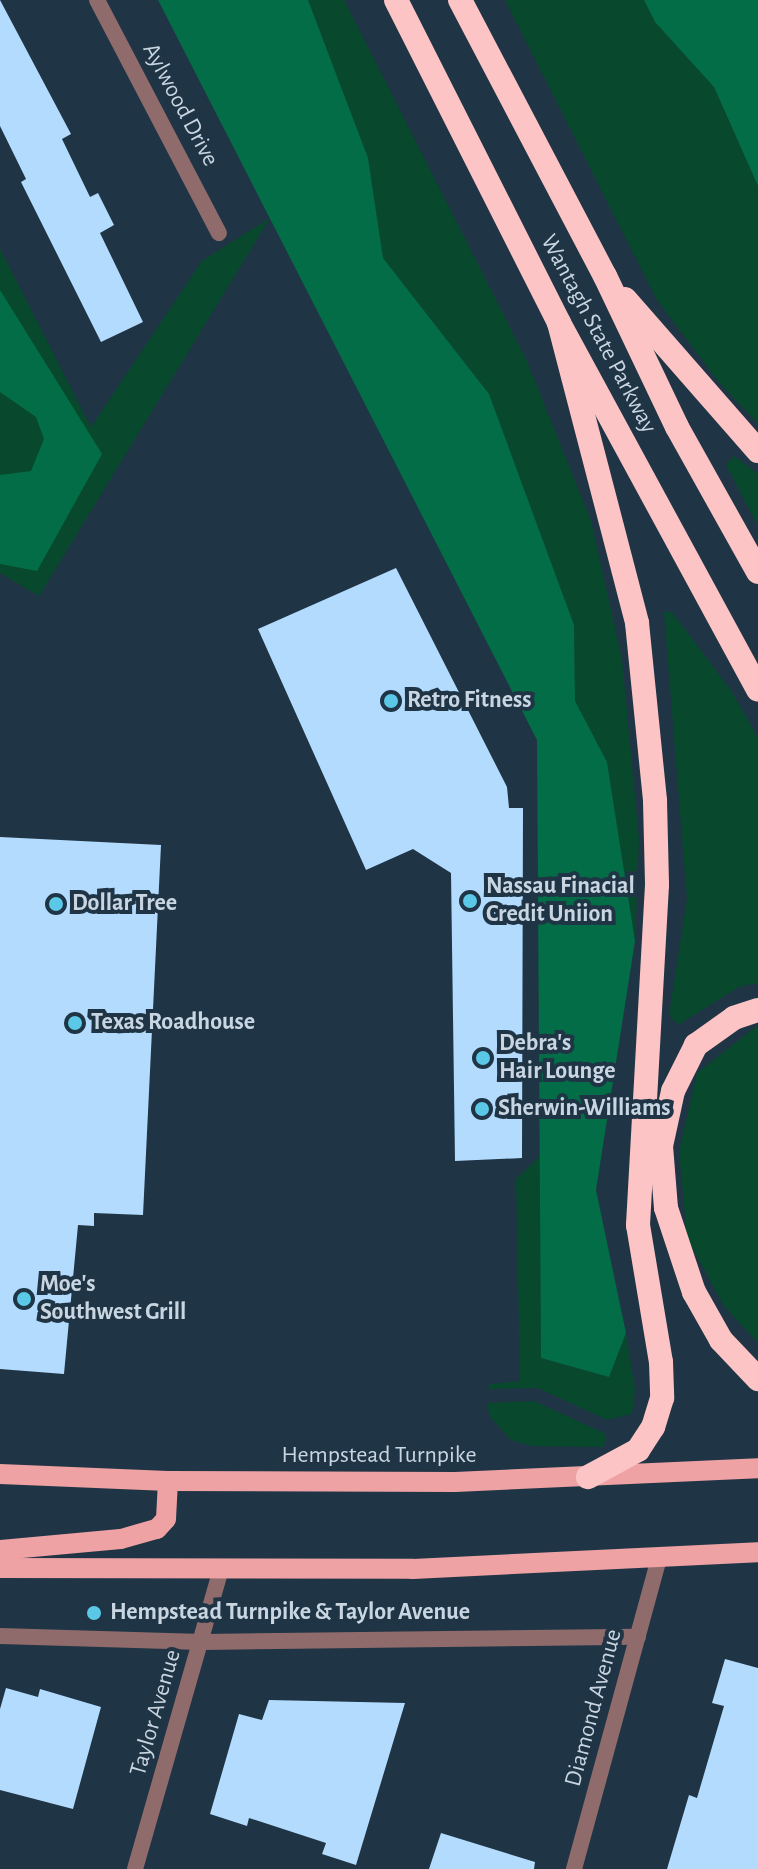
<!DOCTYPE html>
<html>
<head>
<meta charset="utf-8">
<style>
	body { margin:0 }
	#map { position:relative; width:758px; height:1869px; overflow:hidden; background:#1f3445; font-family:"Alegreya Sans",sans-serif }
	div>[style] { position:absolute }
	[style*='--x'] { left:calc(var(--x)*1px); top:calc(var(--y)*1px); width:calc(var(--w)*1px); rotate:calc(var(--a)*1deg) }
	.green>* { inset:0; background:#08492e }
	.forest>* { inset:0; background:#026d46 }
	.building>* { inset:0; background:#b3dbfe }
	.street>* { height:16px; margin:-8px; padding:0 8px; transform-origin:8px; border-radius:8px; background:#906b6b }
	.primary>* { height:20px; margin:-10px; padding:0 10px; transform-origin:10px; border-radius:10px; background:#eea2a3 }
	.highway>* { height:24px; margin:-12px; padding:0 12px; transform-origin:12px; border-radius:12px; background:#fcc4c4 }
	.dots>* { width:22px; height:22px; translate:-50% -50%; box-sizing:border-box; border:4px solid #1f3445; border-radius:50% }
	span { translate:-50% -50%; white-space:nowrap; text-align:center; line-height:1.15; -webkit-text-stroke:8px #1f3445; paint-order:stroke }
	.street-label { font-size:24px; color:#c9d6e1 }
	.poi-label { font-size:24px; color:#c9d6e1; font-weight:700 }
	.left { translate:0 -50%; text-align:left }
</style>
</head>
<body>
<div id="map">
	<div class="green">
		<div style="clip-path:polygon(308px 0,344px 0,526px 359px,591px 521px,622px 659px,639px 839px,635px 941px,607px 762px,575px 701px,574px 625px,489px 394px,383px 258px,368px 158px)"></div>
		<div style="clip-path:polygon(505px 0,644px 0,655px 22px,714px 87px,758px 186px,758px 424px,718px 381px,657px 300px)"></div>
		<div style="clip-path:polygon(270px 218px,39px 596px,0 573px,0 249px,91px 427px,202px 261px)"></div>
		<div style="clip-path:polygon(734px 456px,758px 474px,758px 526px,726px 465px)"></div>
		<div style="clip-path:polygon(664px 612px,672px 612px,730px 689px,758px 738px,758px 983px,739px 987px,678px 1025px,669px 1015px,687px 899px)"></div>
		<div style="clip-path:polygon(758px 1025px,758px 1343px,724px 1306px,687px 1238px,679px 1152px,697px 1073px)"></div>
		<div style="clip-path:polygon(540px 1156px,541px 1358px,609px 1377px,626px 1333px,635px 1390px,632px 1414px,607px 1420px,538px 1388px,488px 1389px,490px 1384px,520px 1381px,516px 1179px)"></div>
		<div style="clip-path:polygon(534px 1401px,606px 1434px,604px 1447px,532px 1446px,511px 1440px,490px 1417px,487px 1403px)"></div>
	</div>
	<div class="forest">
		<div style="clip-path:polygon(158px 0,308px 0,368px 158px,383px 258px,489px 394px,574px 625px,575px 701px,607px 762px,635px 941px,596px 1190px,626px 1333px,609px 1377px,541px 1358px,537px 740px)"></div>
		<div style="clip-path:polygon(644px 0,758px 0,758px 186px,714px 87px,655px 22px)"></div>
		<div style="clip-path:polygon(0 290px,102px 454px,37px 571px,0 564px,0 475px,31px 471px,44px 439px,36px 417px,0 392px)"></div>
	</div>
	<div class="building">
		<div style="clip-path:polygon(0 0,71px 134px,62px 139px,90px 197px,98px 193px,114px 225px,100px 233px,143px 322px,101px 342px,21px 182px,26px 179px,0 126px)"></div>
		<div style="clip-path:polygon(396px 568px,507px 787px,509px 808px,523px 808px,522px 1158px,455px 1161px,451px 873px,413px 849px,366px 870px,258px 629px)"></div>
		<div style="clip-path:polygon(0 837px,161px 845px,143px 1215px,94px 1213px,94px 1226px,78px 1225px,64px 1374px,0 1369px)"></div>
		<div style="clip-path:polygon(725px 1659px,758px 1668px,758px 1869px,667px 1869px,689px 1795px,697px 1798px,724px 1706px,712px 1703px)"></div>
		<div style="clip-path:polygon(6px 1688px,38px 1697px,40px 1689px,101px 1707px,73px 1809px,0 1790px,0 1709px)"></div>
		<div style="clip-path:polygon(269px 1700px,405px 1703px,356px 1865px,322px 1854px,326px 1843px,249px 1818px,247px 1826px,210px 1814px,239px 1714px,262px 1720px)"></div>
		<div style="clip-path:polygon(441px 1833px,535px 1862px,534px 1869px,429px 1869px)"></div>
	</div>
	<div class="street">
		<div style="--x:97;--y:0;--w:263;--a:62.4"></div>
		<div style="--x:0;--y:1636;--w:202;--a:1.7"></div>
		<div style="--x:202;--y:1642;--w:436;--a:-0.7"></div>
		<div style="--x:135;--y:1869;--w:311;--a:-74"></div>
		<div style="--x:574;--y:1869;--w:321;--a:-74.7"></div>
	</div>
	<div class="primary">
		<div style="--x:0;--y:1474;--w:168;--a:2.4"></div>
		<div style="--x:168;--y:1481;--w:287;--a:0.2"></div>
		<div style="--x:455;--y:1482;--w:303;--a:-2.6"></div>
		<div style="--x:0;--y:1550;--w:121;--a:-5.2"></div>
		<div style="--x:121;--y:1539;--w:37;--a:-16"></div>
		<div style="--x:157;--y:1529;--w:13;--a:-48"></div>
		<div style="--x:166;--y:1519;--w:38;--a:-87"></div>
		<div style="--x:0;--y:1568;--w:413;--a:0.1"></div>
		<div style="--x:413;--y:1569;--w:345;--a:-2.8"></div>
	</div>
	<div class="highway">
		<div style="--x:396;--y:0;--w:362;--a:63.2"></div>
		<div style="--x:559;--y:323;--w:417;--a:61.5"></div>
		<div style="--x:460;--y:0;--w:312;--a:62.3"></div>
		<div style="--x:605;--y:276;--w:167;--a:64.5"></div>
		<div style="--x:677;--y:427;--w:166;--a:60.8"></div>
		<div style="--x:625;--y:299;--w:202;--a:48.8"></div>
		<div style="--x:559;--y:323;--w:310;--a:75.4"></div>
		<div style="--x:637;--y:623;--w:179;--a:84.2"></div>
		<div style="--x:655;--y:801;--w:84;--a:88.6"></div>
		<div style="--x:657;--y:885;--w:341;--a:93.2"></div>
		<div style="--x:638;--y:1225;--w:139;--a:80.5"></div>
		<div style="--x:661;--y:1362;--w:36;--a:88"></div>
		<div style="--x:662;--y:1398;--w:30;--a:107"></div>
		<div style="--x:653;--y:1427;--w:27;--a:123"></div>
		<div style="--x:638;--y:1450;--w:57;--a:151.6"></div>
		<div style="--x:758;--y:1010;--w:25;--a:162"></div>
		<div style="--x:734;--y:1018;--w:47;--a:144.6"></div>
		<div style="--x:696;--y:1045;--w:51;--a:116.6"></div>
		<div style="--x:673;--y:1091;--w:56;--a:102.3"></div>
		<div style="--x:661;--y:1146;--w:62;--a:85.4"></div>
		<div style="--x:666;--y:1208;--w:89;--a:71.6"></div>
		<div style="--x:694;--y:1292;--w:55;--a:60.6"></div>
		<div style="--x:721;--y:1340;--w:54;--a:46.5"></div>
	</div>
	<div class="dots">
		<div style="left:391px;top:701px;background:#5bc8e7"></div>
		<div style="left:470px;top:901px;background:#5bc8e7"></div>
		<div style="left:56px;top:904px;background:#5bc8e7"></div>
		<div style="left:75px;top:1023px;background:#5bc8e7"></div>
		<div style="left:483px;top:1058px;background:#5bc8e7"></div>
		<div style="left:482px;top:1109px;background:#5bc8e7"></div>
		<div style="left:24px;top:1299px;background:#5bc8e7"></div>
		<div style="left:94px;top:1613px;background:#5bc8e7"></div>
	</div>
	<div class="street-label">
		<span style="left:180px;top:105px;rotate:62deg">Aylwood Drive</span>
		<span style="left:598px;top:334px;rotate:62deg">Wantagh State Parkway</span>
		<span style="left:379px;top:1456px">Hempstead Turnpike</span>
		<span style="left:594px;top:1708px;rotate:-75deg">Diamond Avenue</span>
		<span style="left:156px;top:1713px;rotate:-74deg">Taylor Avenue</span>
	</div>
	<div class="poi-label">
		<span class="left" style="left:407px;top:701px">Retro Fitness</span>
		<span class="left" style="left:486px;top:901px">Nassau Finacial<br>Credit Uniion</span>
		<span class="left" style="left:72px;top:904px">Dollar Tree</span>
		<span class="left" style="left:91px;top:1023px">Texas Roadhouse</span>
		<span class="left" style="left:499px;top:1058px">Debra's<br>Hair Lounge</span>
		<span class="left" style="left:498px;top:1109px">Sherwin-Williams</span>
		<span class="left" style="left:40px;top:1299px">Moe's<br>Southwest Grill</span>
		<span class="left" style="left:110px;top:1613px">Hempstead Turnpike &amp; Taylor Avenue</span>
	</div>
</div>
</body>
</html>
